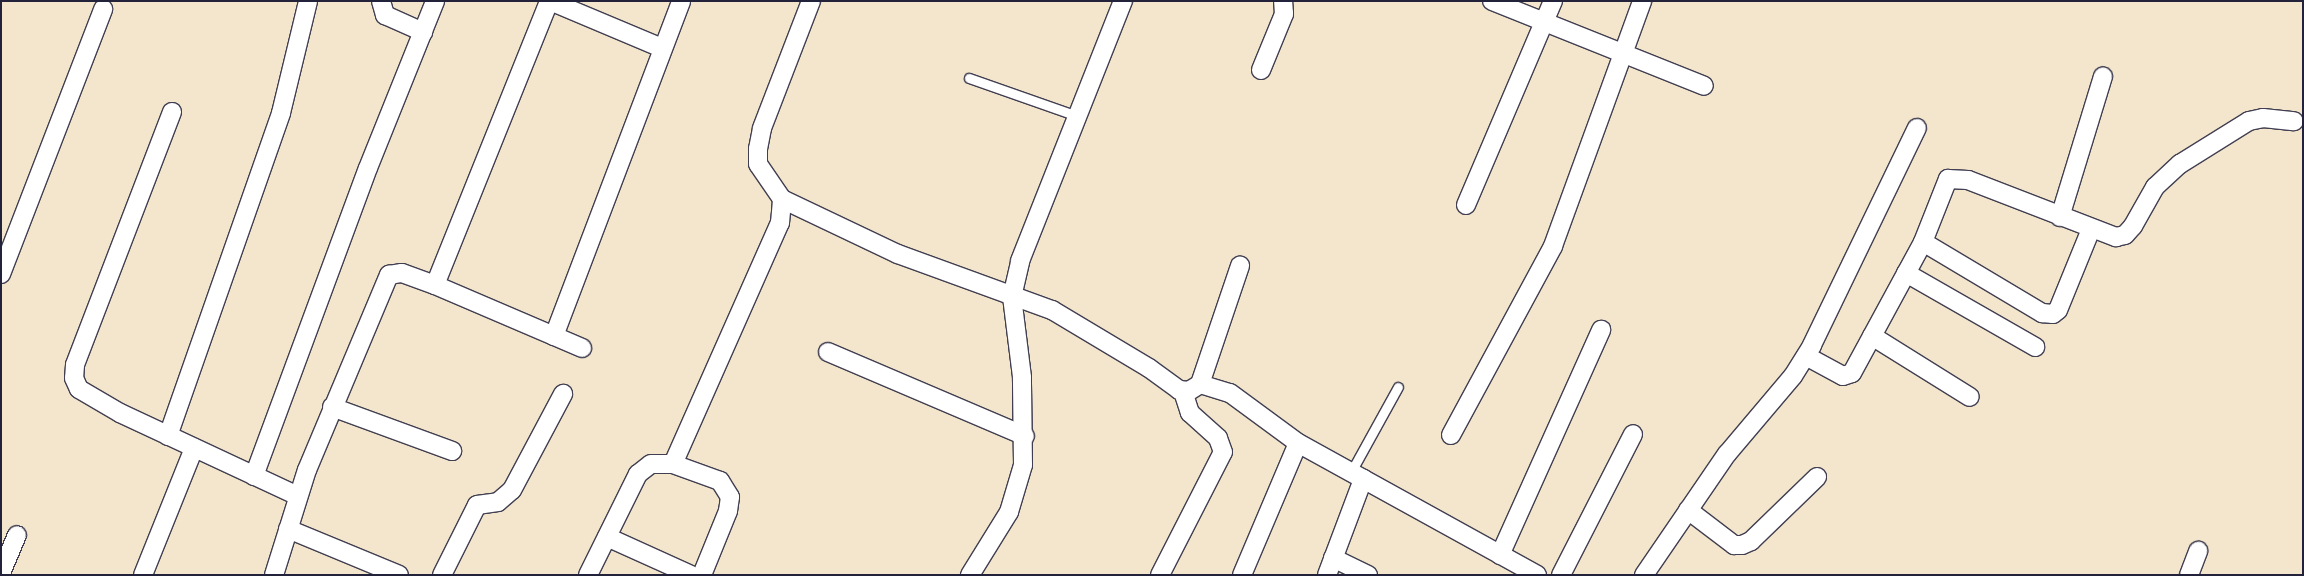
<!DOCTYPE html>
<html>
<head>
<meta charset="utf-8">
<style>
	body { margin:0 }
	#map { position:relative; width:2304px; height:576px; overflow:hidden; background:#f3e6cc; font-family:Kalam,sans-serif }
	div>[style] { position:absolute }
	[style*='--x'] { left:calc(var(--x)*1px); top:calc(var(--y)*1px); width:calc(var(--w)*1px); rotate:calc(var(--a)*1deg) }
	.roads { filter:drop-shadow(1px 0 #413f51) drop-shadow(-1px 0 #413f51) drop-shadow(0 1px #413f51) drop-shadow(0 -1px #413f51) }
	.lane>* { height:9px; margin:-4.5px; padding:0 4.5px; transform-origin:4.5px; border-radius:4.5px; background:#fff }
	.street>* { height:18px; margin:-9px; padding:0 9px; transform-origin:9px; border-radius:9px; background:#fff }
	span { translate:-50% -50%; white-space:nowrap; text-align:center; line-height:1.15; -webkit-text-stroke:4px #fbf7ec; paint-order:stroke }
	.frame { position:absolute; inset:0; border:2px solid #22223b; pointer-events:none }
</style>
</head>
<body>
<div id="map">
	<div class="roads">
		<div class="lane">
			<div style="--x:969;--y:78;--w:114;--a:19.4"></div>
			<div style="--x:1351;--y:472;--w:97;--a:-61.1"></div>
		</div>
		<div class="street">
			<div style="--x:381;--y:1;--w:15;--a:74"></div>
			<div style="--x:385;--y:15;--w:42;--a:24.1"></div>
			<div style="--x:550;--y:1;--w:121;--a:22.8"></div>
			<div style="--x:1492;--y:1;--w:228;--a:21.8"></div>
			<div style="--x:1261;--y:70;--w:61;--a:-67.7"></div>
			<div style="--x:1284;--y:14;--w:13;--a:-94"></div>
			<div style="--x:172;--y:112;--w:271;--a:111"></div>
			<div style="--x:75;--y:365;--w:13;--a:94"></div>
			<div style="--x:74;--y:378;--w:12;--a:66"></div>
			<div style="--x:79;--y:389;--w:48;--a:30.3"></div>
			<div style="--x:120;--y:413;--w:196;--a:25"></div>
			<div style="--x:782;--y:199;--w:128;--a:25.4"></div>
			<div style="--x:898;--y:254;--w:164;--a:20"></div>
			<div style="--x:1052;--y:310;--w:113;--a:30.9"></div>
			<div style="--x:1149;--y:368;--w:37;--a:36"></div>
			<div style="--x:1179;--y:390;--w:10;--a:6"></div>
			<div style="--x:1189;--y:391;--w:13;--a:-32"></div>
			<div style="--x:1200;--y:384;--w:31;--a:17"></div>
			<div style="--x:1230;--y:393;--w:84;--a:36.3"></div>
			<div style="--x:1298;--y:443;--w:273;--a:28.9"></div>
			<div style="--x:1466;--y:205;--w:222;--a:-66.9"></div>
			<div style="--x:2060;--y:217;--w:147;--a:-73"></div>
			<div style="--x:1923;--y:242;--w:139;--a:30.8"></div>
			<div style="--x:2042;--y:313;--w:11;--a:5"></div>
			<div style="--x:2053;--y:314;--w:6;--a:-39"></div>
			<div style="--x:2058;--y:310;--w:87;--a:-67.8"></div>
			<div style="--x:1906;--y:273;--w:149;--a:29.8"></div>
			<div style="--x:1;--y:274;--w:284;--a:-68.9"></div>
			<div style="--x:435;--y:285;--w:306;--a:-68.1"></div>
			<div style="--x:554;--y:336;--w:358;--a:-69.2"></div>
			<div style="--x:1872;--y:336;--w:115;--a:31.9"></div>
			<div style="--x:828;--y:352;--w:214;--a:23.1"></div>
			<div style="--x:1806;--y:356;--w:42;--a:28.4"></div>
			<div style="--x:1843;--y:376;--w:9;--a:-18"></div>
			<div style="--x:1852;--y:373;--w:149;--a:-61.5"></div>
			<div style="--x:1923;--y:242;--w:68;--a:-68.4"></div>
			<div style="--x:1948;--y:179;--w:20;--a:3"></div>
			<div style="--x:1968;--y:180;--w:159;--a:21.1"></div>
			<div style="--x:2116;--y:237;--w:9;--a:-13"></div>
			<div style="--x:2125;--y:235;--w:12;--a:-48"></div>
			<div style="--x:2133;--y:226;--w:45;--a:-60.6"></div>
			<div style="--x:2155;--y:187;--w:34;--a:-43"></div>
			<div style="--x:2180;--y:164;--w:81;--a:-31.9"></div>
			<div style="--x:2249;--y:121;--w:14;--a:-12"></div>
			<div style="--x:2263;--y:118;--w:31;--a:6"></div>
			<div style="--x:1200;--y:384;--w:125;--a:-71.3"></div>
			<div style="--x:332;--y:407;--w:128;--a:20.1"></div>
			<div style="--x:1451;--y:435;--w:215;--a:-61.6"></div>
			<div style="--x:1553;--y:246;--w:261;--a:-70"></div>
			<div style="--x:168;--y:436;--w:342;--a:-70.7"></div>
			<div style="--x:281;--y:113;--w:115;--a:-76.4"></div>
			<div style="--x:254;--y:476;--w:328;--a:-69.7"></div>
			<div style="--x:368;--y:168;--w:180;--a:-68.1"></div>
			<div style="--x:1688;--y:510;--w:58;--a:37.3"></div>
			<div style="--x:1734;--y:545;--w:8;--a:0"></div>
			<div style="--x:1742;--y:545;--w:10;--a:-24"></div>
			<div style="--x:1751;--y:541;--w:92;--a:-44.1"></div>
			<div style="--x:288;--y:529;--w:120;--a:22.5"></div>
			<div style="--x:607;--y:537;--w:92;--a:24.3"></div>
			<div style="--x:1500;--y:555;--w:247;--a:-65.8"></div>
			<div style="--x:1333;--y:558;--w:39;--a:26"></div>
			<div style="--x:1;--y:573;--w:41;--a:-67.2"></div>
			<div style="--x:143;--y:575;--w:137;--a:-68.1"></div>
			<div style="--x:274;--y:575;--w:110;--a:-72.6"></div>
			<div style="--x:307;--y:470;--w:212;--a:-67.2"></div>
			<div style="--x:389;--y:275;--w:13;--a:-9"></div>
			<div style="--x:402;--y:273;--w:35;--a:20"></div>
			<div style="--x:435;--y:285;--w:160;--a:23.2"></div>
			<div style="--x:442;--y:575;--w:78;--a:-63.4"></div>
			<div style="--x:477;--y:505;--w:21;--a:-8"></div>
			<div style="--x:498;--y:502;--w:18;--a:-41"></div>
			<div style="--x:512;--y:490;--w:109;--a:-62"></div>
			<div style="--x:588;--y:575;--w:113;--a:-63.7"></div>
			<div style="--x:638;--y:474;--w:16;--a:-38"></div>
			<div style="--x:651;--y:464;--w:22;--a:0"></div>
			<div style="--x:702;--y:575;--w:69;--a:-67.9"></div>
			<div style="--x:728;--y:511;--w:14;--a:-82"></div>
			<div style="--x:730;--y:497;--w:19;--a:-122"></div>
			<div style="--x:720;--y:481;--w:50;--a:-160.1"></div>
			<div style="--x:673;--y:464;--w:264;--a:-66.1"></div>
			<div style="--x:780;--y:223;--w:24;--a:-85"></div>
			<div style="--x:782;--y:199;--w:42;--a:-124.4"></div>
			<div style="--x:758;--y:164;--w:15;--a:-90"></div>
			<div style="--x:758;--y:149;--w:21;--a:-79"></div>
			<div style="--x:762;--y:128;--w:136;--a:-68.9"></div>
			<div style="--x:970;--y:575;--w:74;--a:-58.2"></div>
			<div style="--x:1009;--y:512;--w:49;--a:-73.4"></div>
			<div style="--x:1023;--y:465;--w:88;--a:-90.7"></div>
			<div style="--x:1022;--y:377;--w:81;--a:-97.1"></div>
			<div style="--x:1012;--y:297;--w:37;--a:-77"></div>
			<div style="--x:1020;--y:261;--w:280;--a:-68.4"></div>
			<div style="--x:1160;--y:575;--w:138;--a:-62.9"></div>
			<div style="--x:1223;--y:452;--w:15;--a:-110"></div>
			<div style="--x:1218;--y:438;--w:38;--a:-138"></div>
			<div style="--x:1190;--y:413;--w:23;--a:-108"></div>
			<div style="--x:1242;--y:575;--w:143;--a:-67"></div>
			<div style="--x:1327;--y:575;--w:103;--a:-69.4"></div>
			<div style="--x:1561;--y:575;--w:158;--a:-62.9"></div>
			<div style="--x:1644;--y:575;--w:147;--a:-55.6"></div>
			<div style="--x:1727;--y:454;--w:102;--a:-49.8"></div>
			<div style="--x:1793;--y:376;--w:36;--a:-58"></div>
			<div style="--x:1812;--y:345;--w:241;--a:-64.2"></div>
			<div style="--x:2189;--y:575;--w:26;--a:-69"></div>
		</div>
	</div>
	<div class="frame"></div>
</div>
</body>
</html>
